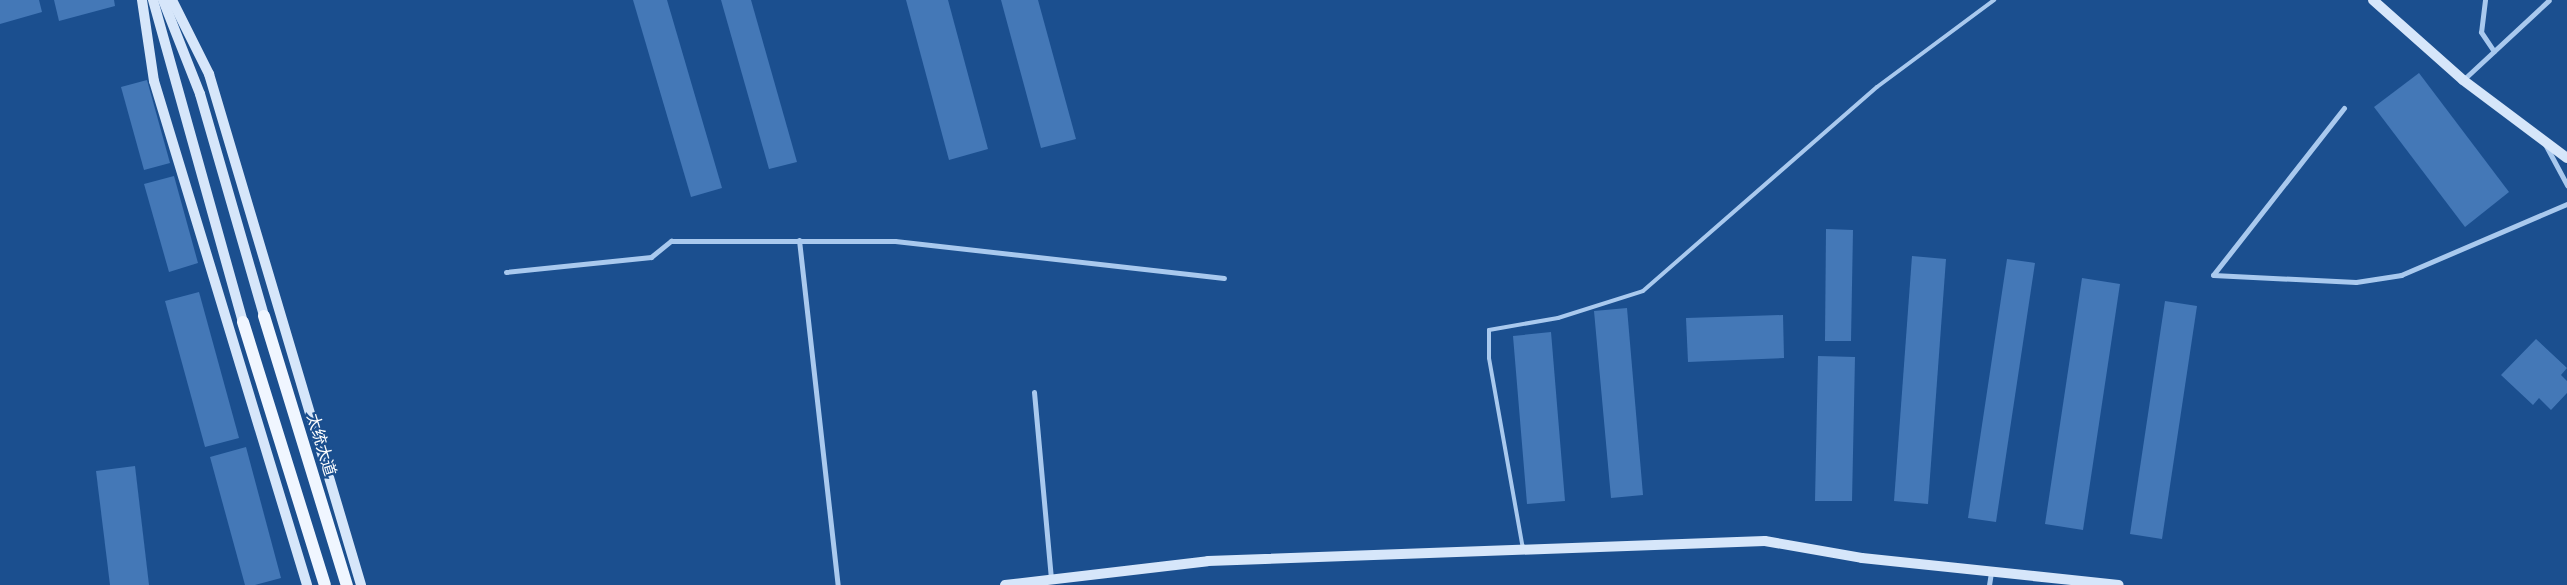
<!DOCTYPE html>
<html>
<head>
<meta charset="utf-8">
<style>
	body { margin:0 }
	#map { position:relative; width:2567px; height:585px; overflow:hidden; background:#1b4f8f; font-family:"Fira Sans Condensed","Noto Sans SC",sans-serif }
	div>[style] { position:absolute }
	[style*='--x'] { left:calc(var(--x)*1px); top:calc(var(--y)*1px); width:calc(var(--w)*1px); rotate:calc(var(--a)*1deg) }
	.building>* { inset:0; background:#4478b7 }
	.lane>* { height:4px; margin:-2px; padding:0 2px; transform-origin:2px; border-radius:2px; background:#a9c9ee }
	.street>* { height:5px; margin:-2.5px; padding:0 2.5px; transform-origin:2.5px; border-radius:2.5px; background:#a9c9ee }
	.secondary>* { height:10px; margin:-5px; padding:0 5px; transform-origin:5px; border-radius:5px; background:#d6e6fa }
	.primary>* { height:12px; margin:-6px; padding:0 6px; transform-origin:6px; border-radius:6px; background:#f0f6ff }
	span { translate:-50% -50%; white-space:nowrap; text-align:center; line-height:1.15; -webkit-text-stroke:4.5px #1b4f8f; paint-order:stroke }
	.street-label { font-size:16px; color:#fff }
</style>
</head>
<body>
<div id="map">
	<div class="building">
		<div style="clip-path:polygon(0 0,39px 0,42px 12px,0 24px)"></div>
		<div style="clip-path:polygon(54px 0,114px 0,115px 6px,59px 21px)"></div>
		<div style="clip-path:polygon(633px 0,667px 0,722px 188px,691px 197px)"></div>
		<div style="clip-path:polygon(721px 0,751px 0,797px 162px,769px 169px)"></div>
		<div style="clip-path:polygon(906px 0,948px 0,988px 149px,949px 160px)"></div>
		<div style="clip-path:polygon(1001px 0,1038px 0,1076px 139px,1041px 148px)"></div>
		<div style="clip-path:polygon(2419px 73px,2509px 192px,2465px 227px,2374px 107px)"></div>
		<div style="clip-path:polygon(147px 80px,170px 163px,144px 170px,121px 87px)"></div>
		<div style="clip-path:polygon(174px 176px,198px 263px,169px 272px,144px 184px)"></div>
		<div style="clip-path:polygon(1826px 229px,1853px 230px,1851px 341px,1825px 341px)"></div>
		<div style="clip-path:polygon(1912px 256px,1946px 259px,1928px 504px,1894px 501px)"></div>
		<div style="clip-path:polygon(2007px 259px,2035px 263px,1996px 522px,1968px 518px)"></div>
		<div style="clip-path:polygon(2082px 278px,2120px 284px,2083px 530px,2045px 524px)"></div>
		<div style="clip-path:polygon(199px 292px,239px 438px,205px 447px,165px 301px)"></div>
		<div style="clip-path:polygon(2165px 301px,2197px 306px,2162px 539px,2130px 534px)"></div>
		<div style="clip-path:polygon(1627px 308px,1643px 495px,1611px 498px,1594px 311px)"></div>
		<div style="clip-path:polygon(1783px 315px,1784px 358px,1688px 362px,1686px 318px)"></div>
		<div style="clip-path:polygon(1551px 332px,1565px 501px,1527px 504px,1513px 336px)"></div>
		<div style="clip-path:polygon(2536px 339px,2567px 368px,2561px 375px,2567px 381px,2567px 393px,2551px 410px,2539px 398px,2533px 405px,2501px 375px)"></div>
		<div style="clip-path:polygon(1818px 356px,1855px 357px,1852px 501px,1815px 501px)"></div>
		<div style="clip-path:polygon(246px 447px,281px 578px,255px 585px,245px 585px,210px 457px)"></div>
		<div style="clip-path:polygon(135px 466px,149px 585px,110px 585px,96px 471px)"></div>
	</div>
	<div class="lane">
		<div style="--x:1523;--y:549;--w:194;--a:-100.1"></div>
		<div style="--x:1489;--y:358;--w:28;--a:-90"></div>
		<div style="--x:1489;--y:330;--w:70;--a:-9.9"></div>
		<div style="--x:1558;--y:318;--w:89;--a:-17.6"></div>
		<div style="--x:1643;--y:291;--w:310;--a:-41.1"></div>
		<div style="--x:1877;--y:87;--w:146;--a:-36.6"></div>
	</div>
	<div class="street">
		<div style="--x:2485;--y:0;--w:32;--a:97"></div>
		<div style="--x:2481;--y:32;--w:23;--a:56"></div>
		<div style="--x:2463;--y:80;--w:117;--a:-42.9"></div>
		<div style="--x:2344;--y:108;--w:212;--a:128.1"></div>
		<div style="--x:2213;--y:275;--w:143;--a:2.8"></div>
		<div style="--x:2356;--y:282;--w:46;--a:-8.8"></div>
		<div style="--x:2401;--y:275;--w:181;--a:-23.2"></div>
		<div style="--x:2545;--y:144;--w:47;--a:61.8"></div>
		<div style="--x:799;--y:240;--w:347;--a:83.6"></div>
		<div style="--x:506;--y:272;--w:146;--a:-5.9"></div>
		<div style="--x:651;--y:257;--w:26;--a:-39"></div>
		<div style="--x:671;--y:241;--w:224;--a:0"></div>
		<div style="--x:895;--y:241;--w:331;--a:6.4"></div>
		<div style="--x:1034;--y:392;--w:188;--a:84.8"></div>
		<div style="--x:1989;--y:585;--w:13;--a:-81"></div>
	</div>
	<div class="secondary">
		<div style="--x:142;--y:0;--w:82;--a:81.6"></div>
		<div style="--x:154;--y:81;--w:527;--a:73.11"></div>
		<div style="--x:153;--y:0;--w:334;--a:74.4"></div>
		<div style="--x:163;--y:0;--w:101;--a:68.5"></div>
		<div style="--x:200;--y:94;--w:231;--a:73.9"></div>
		<div style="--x:172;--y:0;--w:83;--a:63.4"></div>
		<div style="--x:209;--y:74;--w:533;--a:73.43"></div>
		<div style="--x:2373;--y:0;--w:120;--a:41.6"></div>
		<div style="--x:2463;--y:80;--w:130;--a:36.9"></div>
		<div style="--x:1005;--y:585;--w:204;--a:-6.7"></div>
		<div style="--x:1208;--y:561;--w:557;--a:-2.06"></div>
		<div style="--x:1765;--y:541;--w:98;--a:9.9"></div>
		<div style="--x:1862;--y:558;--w:258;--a:6"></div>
	</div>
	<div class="primary">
		<div style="--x:264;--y:316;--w:282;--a:72.9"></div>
		<div style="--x:243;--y:322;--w:275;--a:72.7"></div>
	</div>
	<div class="street-label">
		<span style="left:321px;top:445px;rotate:73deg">太统大道</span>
	</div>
</div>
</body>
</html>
